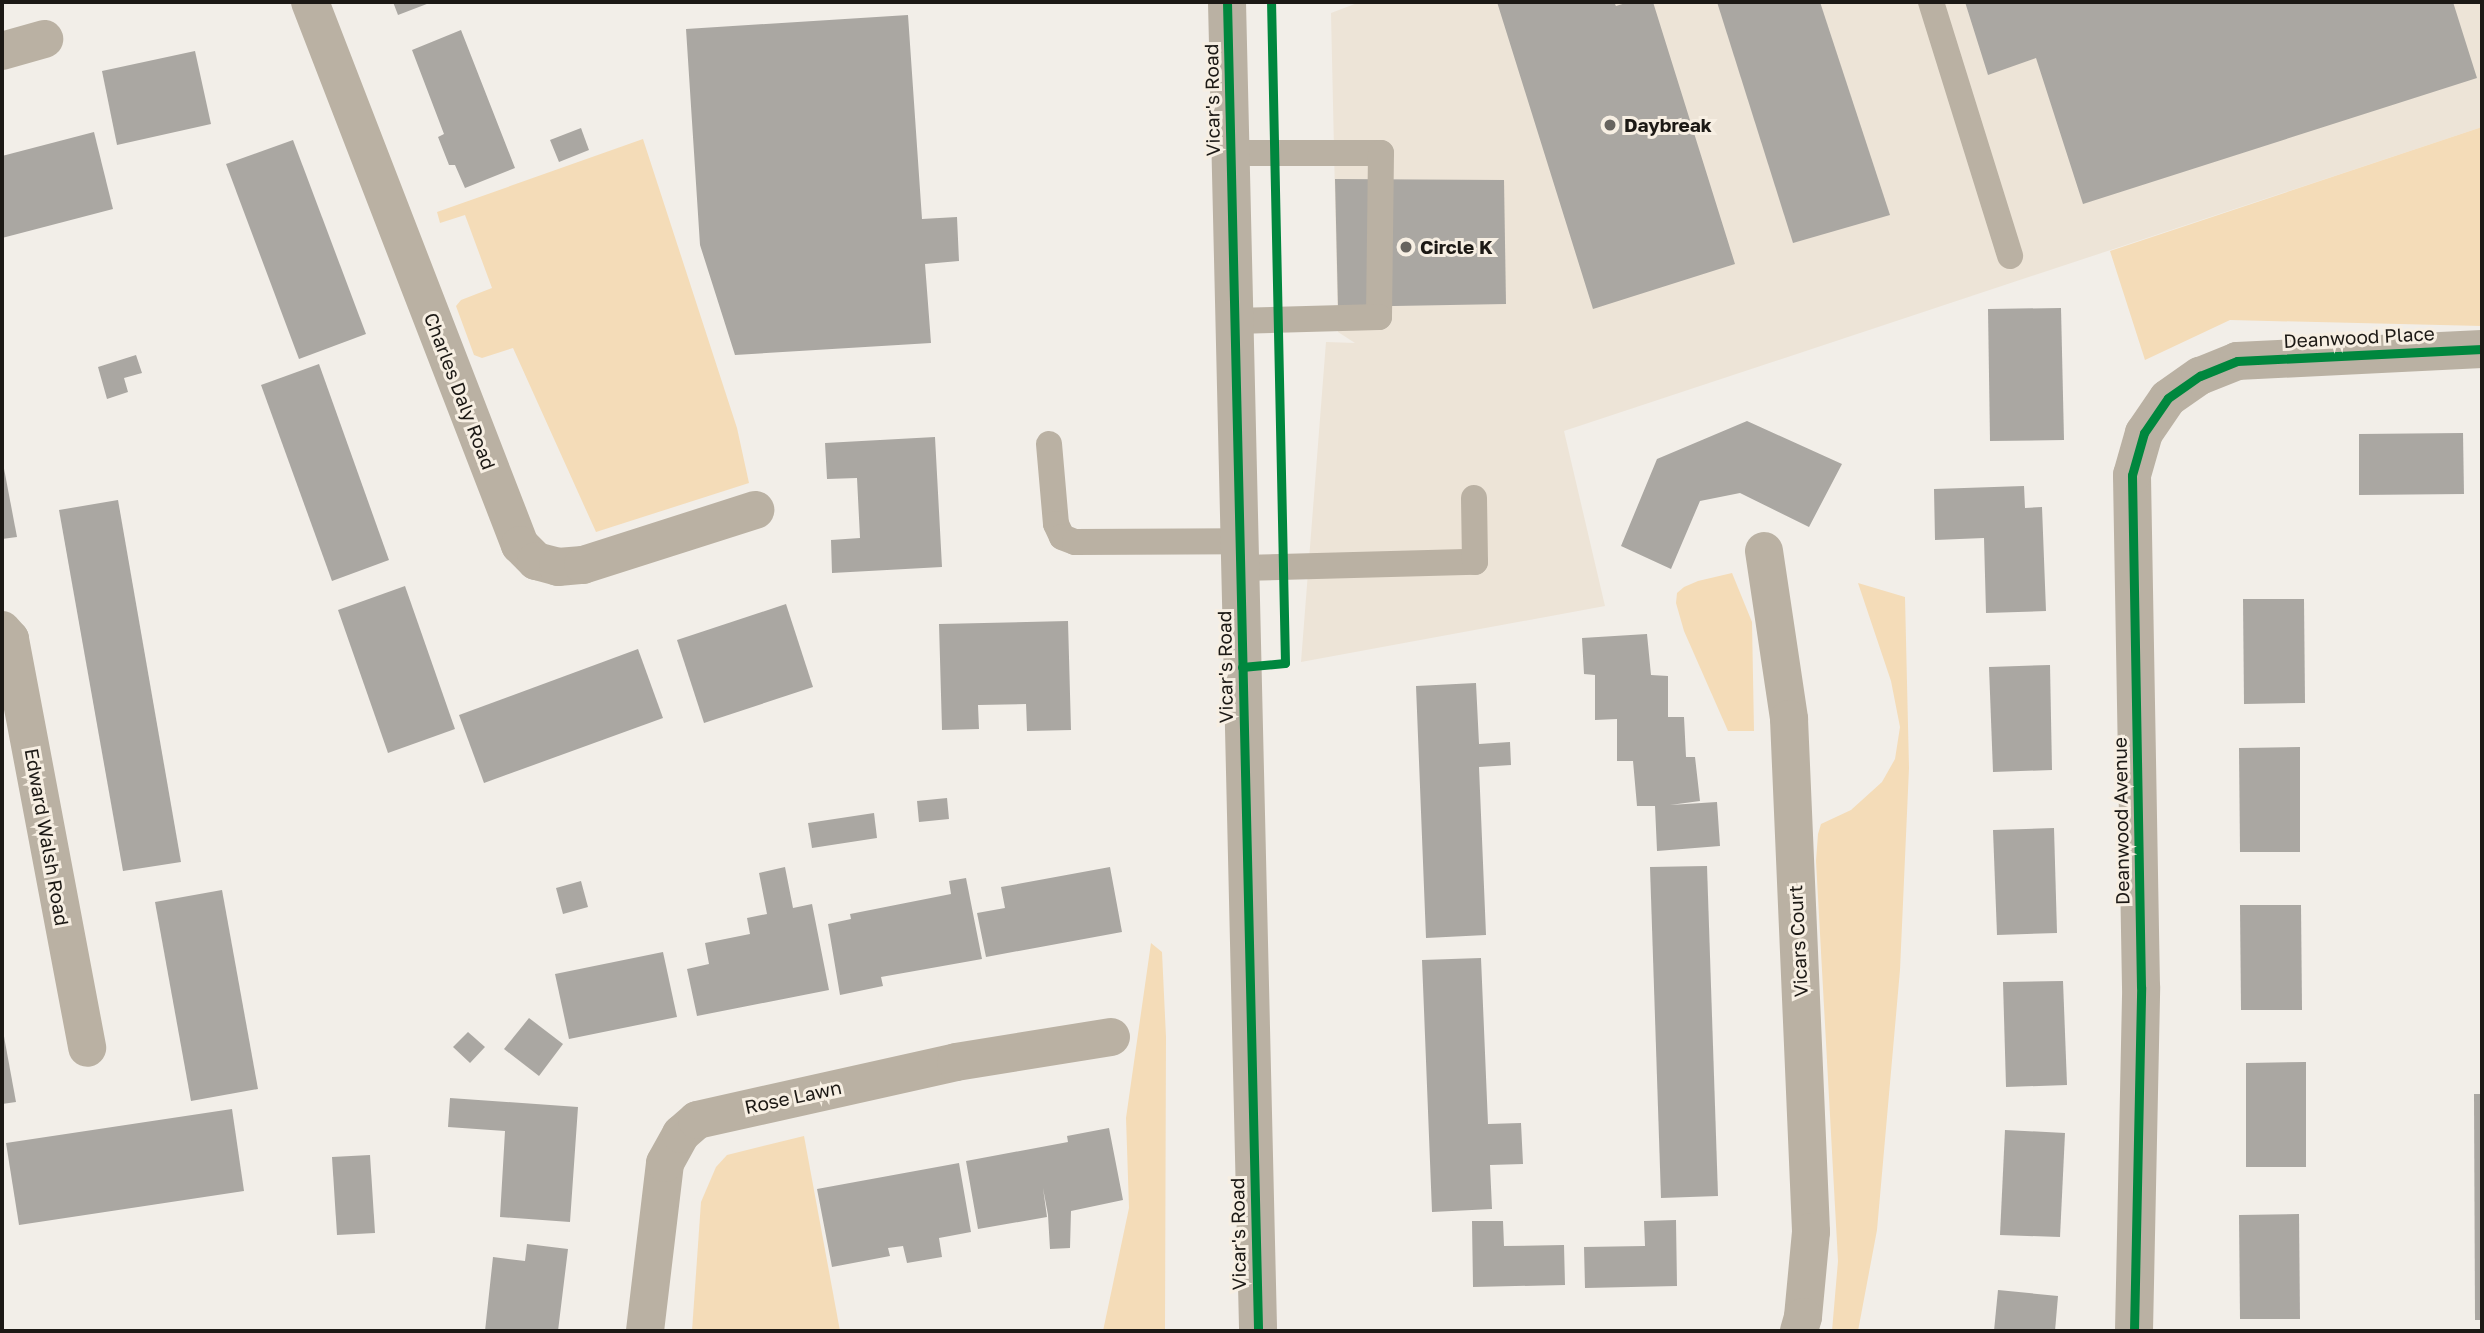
<!DOCTYPE html>
<html>
<head>
<meta charset="utf-8">
<style>
	body { margin:0 }
	#map { position:relative; width:2484px; height:1333px; overflow:hidden; background:#f2eee8; font-family:"Golos Text",sans-serif }
	div>[style] { position:absolute }
	[style*='--x'] { left:calc(var(--x)*1px); top:calc(var(--y)*1px); width:calc(var(--w)*1px); rotate:calc(var(--a)*1deg) }
	.built>* { inset:0; background:#ede4d7 }
	.green>* { inset:0; background:#f4dcb8 }
	.building>* { inset:0; background:#aaa7a2 }
	.service>* { height:26px; margin:-13px; padding:0 13px; transform-origin:13px; border-radius:13px; background:#bab1a3 }
	.minor>* { height:38px; margin:-19px; padding:0 19px; transform-origin:19px; border-radius:19px; background:#bab1a3 }
	.tertiary>* { height:38px; margin:-19px; padding:0 19px; transform-origin:19px; border-radius:19px; background:#bab1a3 }
	.cycleway>* { height:9px; margin:-4.5px; padding:0 4.5px; transform-origin:4.5px; border-radius:4.5px; background:#00873e }
	.dots>* { width:19px; height:19px; translate:-50% -50%; box-sizing:border-box; border:4px solid #f7efe3; border-radius:50% }
	span { translate:-50% -50%; white-space:nowrap; text-align:center; line-height:1.15; -webkit-text-stroke:6px #f7efe3; paint-order:stroke }
	.street-label { font-size:19px; color:#1c1915 }
	.poi-label { font-size:19px; color:#1c1915; font-weight:700 }
	.left { translate:0 -50%; text-align:left }
	.frame { position:absolute; inset:0; border:4px solid #1c1915; pointer-events:none }
</style>
</head>
<body>
<div id="map">
	<div class="built">
		<div style="clip-path:polygon(1360px 2px,2482px 2px,2482px 127px,1564px 431px,1605px 606px,1301px 662px,1326px 342px,1355px 343px,1338px 332px,1331px 13px)"></div>
	</div>
	<div class="green">
		<div style="clip-path:polygon(2482px 127px,2482px 326px,2230px 320px,2145px 360px,2110px 251px)"></div>
		<div style="clip-path:polygon(643px 139px,737px 428px,749px 483px,596px 532px,513px 348px,482px 358px,474px 355px,456px 306px,461px 300px,492px 288px,465px 215px,440px 223px,437px 212px)"></div>
		<div style="clip-path:polygon(1732px 573px,1752px 622px,1754px 731px,1728px 731px,1684px 631px,1676px 603px,1677px 593px,1684px 587px,1698px 581px)"></div>
		<div style="clip-path:polygon(1858px 583px,1905px 597px,1909px 768px,1900px 970px,1877px 1230px,1858px 1331px,1832px 1331px,1838px 1261px,1816px 861px,1818px 834px,1821px 824px,1851px 810px,1882px 782px,1895px 759px,1900px 727px,1891px 681px)"></div>
		<div style="clip-path:polygon(1151px 943px,1162px 952px,1166px 1037px,1165px 1331px,1103px 1331px,1129px 1208px,1126px 1118px)"></div>
		<div style="clip-path:polygon(804px 1136px,840px 1331px,692px 1331px,701px 1202px,716px 1167px,727px 1155px)"></div>
	</div>
	<div class="building">
		<div style="clip-path:polygon(393px 2px,432px 2px,398px 15px)"></div>
		<div style="clip-path:polygon(1497px 2px,1614px 2px,1616px 6px,1629px 2px,1653px 2px,1735px 264px,1593px 309px)"></div>
		<div style="clip-path:polygon(1717px 2px,1820px 2px,1890px 215px,1793px 243px)"></div>
		<div style="clip-path:polygon(1965px 2px,2453px 2px,2477px 78px,2083px 204px,2036px 58px,1988px 75px)"></div>
		<div style="clip-path:polygon(908px 15px,922px 219px,957px 217px,959px 261px,925px 264px,931px 343px,735px 355px,700px 245px,686px 29px)"></div>
		<div style="clip-path:polygon(461px 30px,515px 168px,465px 188px,455px 165px,449px 165px,438px 137px,444px 134px,412px 50px)"></div>
		<div style="clip-path:polygon(195px 51px,211px 124px,117px 145px,102px 71px)"></div>
		<div style="clip-path:polygon(581px 128px,589px 150px,559px 162px,550px 140px)"></div>
		<div style="clip-path:polygon(94px 132px,113px 209px,2px 238px,2px 156px)"></div>
		<div style="clip-path:polygon(293px 140px,366px 334px,299px 359px,226px 164px)"></div>
		<div style="clip-path:polygon(1335px 179px,1504px 180px,1506px 304px,1338px 307px)"></div>
		<div style="clip-path:polygon(2061px 308px,2064px 440px,1990px 441px,1988px 309px)"></div>
		<div style="clip-path:polygon(136px 355px,142px 373px,124px 378px,128px 392px,107px 399px,98px 367px)"></div>
		<div style="clip-path:polygon(319px 364px,389px 560px,332px 581px,261px 385px)"></div>
		<div style="clip-path:polygon(1747px 421px,1842px 464px,1809px 527px,1740px 493px,1700px 501px,1671px 569px,1621px 546px,1657px 459px)"></div>
		<div style="clip-path:polygon(2463px 433px,2464px 494px,2359px 495px,2359px 434px)"></div>
		<div style="clip-path:polygon(935px 437px,942px 567px,832px 573px,831px 540px,860px 538px,857px 478px,827px 479px,825px 443px)"></div>
		<div style="clip-path:polygon(2px 458px,17px 537px,2px 539px)"></div>
		<div style="clip-path:polygon(2024px 486px,2025px 508px,2042px 507px,2046px 611px,1986px 613px,1984px 538px,1935px 540px,1934px 489px)"></div>
		<div style="clip-path:polygon(118px 500px,181px 862px,123px 871px,59px 510px)"></div>
		<div style="clip-path:polygon(405px 586px,455px 729px,388px 753px,338px 610px)"></div>
		<div style="clip-path:polygon(2243px 599px,2304px 599px,2305px 703px,2244px 704px)"></div>
		<div style="clip-path:polygon(786px 604px,813px 687px,704px 723px,677px 640px)"></div>
		<div style="clip-path:polygon(1068px 621px,1071px 730px,1027px 731px,1026px 704px,978px 705px,979px 729px,942px 730px,939px 624px)"></div>
		<div style="clip-path:polygon(1647px 634px,1651px 675px,1668px 676px,1668px 717px,1684px 717px,1686px 757px,1695px 757px,1700px 801px,1670px 805px,1717px 802px,1720px 846px,1657px 851px,1655px 806px,1637px 806px,1633px 761px,1617px 761px,1617px 719px,1595px 720px,1595px 675px,1584px 674px,1582px 638px)"></div>
		<div style="clip-path:polygon(638px 649px,663px 718px,484px 783px,459px 715px)"></div>
		<div style="clip-path:polygon(2050px 665px,2052px 770px,1993px 772px,1989px 667px)"></div>
		<div style="clip-path:polygon(1476px 683px,1479px 744px,1510px 742px,1511px 765px,1479px 767px,1486px 935px,1426px 938px,1416px 686px)"></div>
		<div style="clip-path:polygon(2300px 747px,2300px 852px,2240px 852px,2239px 748px)"></div>
		<div style="clip-path:polygon(947px 798px,949px 819px,919px 822px,917px 801px)"></div>
		<div style="clip-path:polygon(874px 813px,877px 838px,812px 848px,808px 823px)"></div>
		<div style="clip-path:polygon(2054px 828px,2057px 933px,1997px 935px,1993px 830px)"></div>
		<div style="clip-path:polygon(1707px 866px,1718px 1196px,1661px 1198px,1650px 867px)"></div>
		<div style="clip-path:polygon(785px 867px,793px 908px,812px 904px,829px 990px,697px 1016px,687px 969px,709px 964px,705px 943px,750px 934px,747px 918px,767px 914px,759px 873px)"></div>
		<div style="clip-path:polygon(1110px 867px,1122px 932px,986px 957px,977px 913px,1005px 908px,1001px 887px)"></div>
		<div style="clip-path:polygon(966px 878px,982px 959px,881px 977px,883px 986px,840px 995px,828px 924px,851px 919px,850px 914px,951px 894px,949px 881px)"></div>
		<div style="clip-path:polygon(581px 881px,588px 907px,563px 914px,556px 888px)"></div>
		<div style="clip-path:polygon(222px 890px,258px 1089px,191px 1101px,155px 902px)"></div>
		<div style="clip-path:polygon(2240px 905px,2301px 905px,2302px 1010px,2241px 1010px)"></div>
		<div style="clip-path:polygon(663px 952px,677px 1017px,569px 1039px,555px 974px)"></div>
		<div style="clip-path:polygon(1481px 958px,1488px 1124px,1521px 1123px,1523px 1164px,1490px 1165px,1492px 1209px,1432px 1212px,1422px 960px)"></div>
		<div style="clip-path:polygon(2063px 981px,2067px 1085px,2006px 1087px,2003px 982px)"></div>
		<div style="clip-path:polygon(529px 1018px,563px 1044px,539px 1076px,504px 1049px)"></div>
		<div style="clip-path:polygon(3px 1031px,16px 1102px,2px 1104px,2px 1032px)"></div>
		<div style="clip-path:polygon(468px 1032px,485px 1047px,470px 1063px,453px 1047px)"></div>
		<div style="clip-path:polygon(2306px 1062px,2306px 1167px,2246px 1167px,2246px 1063px)"></div>
		<div style="clip-path:polygon(2474px 1094px,2482px 1094px,2482px 1320px,2475px 1320px)"></div>
		<div style="clip-path:polygon(450px 1098px,578px 1107px,570px 1222px,500px 1217px,505px 1131px,448px 1127px)"></div>
		<div style="clip-path:polygon(232px 1109px,244px 1191px,19px 1225px,6px 1143px)"></div>
		<div style="clip-path:polygon(1109px 1128px,1123px 1200px,1071px 1211px,1070px 1248px,1050px 1249px,1048px 1215px,1043px 1188px,1047px 1217px,978px 1229px,966px 1161px,1068px 1142px,1067px 1136px)"></div>
		<div style="clip-path:polygon(2005px 1130px,2065px 1133px,2060px 1237px,2000px 1235px)"></div>
		<div style="clip-path:polygon(370px 1155px,375px 1233px,337px 1235px,332px 1157px)"></div>
		<div style="clip-path:polygon(959px 1163px,971px 1232px,939px 1238px,942px 1257px,907px 1263px,903px 1246px,888px 1248px,890px 1256px,832px 1267px,817px 1189px)"></div>
		<div style="clip-path:polygon(2299px 1214px,2300px 1319px,2240px 1319px,2239px 1215px)"></div>
		<div style="clip-path:polygon(1676px 1220px,1677px 1286px,1585px 1288px,1584px 1247px,1645px 1246px,1644px 1221px)"></div>
		<div style="clip-path:polygon(1472px 1221px,1503px 1221px,1504px 1246px,1564px 1245px,1565px 1285px,1473px 1287px)"></div>
		<div style="clip-path:polygon(527px 1244px,568px 1249px,558px 1331px,485px 1331px,493px 1257px,525px 1261px)"></div>
		<div style="clip-path:polygon(1998px 1290px,2058px 1296px,2055px 1331px,1994px 1331px)"></div>
	</div>
	<div class="service">
		<div style="--x:1931;--y:2;--w:266;--a:72.7"></div>
		<div style="--x:1231;--y:153;--w:150;--a:0"></div>
		<div style="--x:1381;--y:153;--w:164;--a:90.7"></div>
		<div style="--x:1379;--y:317;--w:145;--a:178.4"></div>
		<div style="--x:1049;--y:444;--w:80;--a:85"></div>
		<div style="--x:1056;--y:524;--w:14;--a:65"></div>
		<div style="--x:1062;--y:537;--w:14;--a:21"></div>
		<div style="--x:1075;--y:542;--w:165;--a:-0.3"></div>
		<div style="--x:1240;--y:568;--w:235;--a:-1.5"></div>
		<div style="--x:1475;--y:562;--w:64;--a:-90.9"></div>
	</div>
	<div class="minor">
		<div style="--x:310;--y:2;--w:582;--a:68.86"></div>
		<div style="--x:520;--y:545;--w:23;--a:45"></div>
		<div style="--x:536;--y:561;--w:23;--a:15"></div>
		<div style="--x:558;--y:567;--w:25;--a:-5"></div>
		<div style="--x:583;--y:565;--w:181;--a:-17.7"></div>
		<div style="--x:2;--y:51;--w:44;--a:-15.9"></div>
		<div style="--x:1764;--y:551;--w:170;--a:81.5"></div>
		<div style="--x:1789;--y:719;--w:513;--a:87.54"></div>
		<div style="--x:1811;--y:1232;--w:85;--a:95.4"></div>
		<div style="--x:1803;--y:1317;--w:15;--a:106"></div>
		<div style="--x:2;--y:630;--w:12;--a:48"></div>
		<div style="--x:10;--y:639;--w:416;--a:79.3"></div>
		<div style="--x:645;--y:1331;--w:169;--a:-83.2"></div>
		<div style="--x:665;--y:1163;--w:33;--a:-61"></div>
		<div style="--x:681;--y:1134;--w:21;--a:-41"></div>
		<div style="--x:697;--y:1120;--w:265;--a:-12.6"></div>
		<div style="--x:956;--y:1062;--w:157;--a:-9.2"></div>
		<div style="--x:2134;--y:1331;--w:344;--a:-88.8"></div>
		<div style="--x:2141;--y:987;--w:512;--a:-91.01"></div>
		<div style="--x:2132;--y:475;--w:44;--a:-74.1"></div>
		<div style="--x:2144;--y:433;--w:42;--a:-55.6"></div>
		<div style="--x:2168;--y:398;--w:39;--a:-35"></div>
		<div style="--x:2200;--y:376;--w:40;--a:-22"></div>
		<div style="--x:2237;--y:361;--w:245;--a:-2.8"></div>
	</div>
	<div class="tertiary">
		<div style="--x:1227;--y:2;--w:1329;--a:88.66"></div>
	</div>
	<div class="cycleway">
		<div style="--x:1227;--y:2;--w:1329;--a:88.66"></div>
		<div style="--x:1242;--y:667;--w:43;--a:-5.3"></div>
		<div style="--x:1285;--y:663;--w:661;--a:-91.21"></div>
		<div style="--x:2134;--y:1331;--w:344;--a:-88.8"></div>
		<div style="--x:2141;--y:987;--w:512;--a:-91.01"></div>
		<div style="--x:2132;--y:475;--w:44;--a:-74.1"></div>
		<div style="--x:2144;--y:433;--w:42;--a:-55.6"></div>
		<div style="--x:2168;--y:398;--w:39;--a:-35"></div>
		<div style="--x:2200;--y:376;--w:40;--a:-22"></div>
		<div style="--x:2237;--y:361;--w:245;--a:-2.8"></div>
	</div>
	<div class="dots">
		<div style="left:1610px;top:125px;background:#67645f"></div>
		<div style="left:1406px;top:247px;background:#67645f"></div>
	</div>
	<div class="street-label">
		<span style="left:1212px;top:100px;rotate:-91deg">Vicar's Road</span>
		<span style="left:2359px;top:337px;rotate:-3deg">Deanwood Place</span>
		<span style="left:460px;top:391px;rotate:69deg">Charles Daly Road</span>
		<span style="left:1225px;top:667px;rotate:-91deg">Vicar's Road</span>
		<span style="left:2121px;top:821px;rotate:-91deg">Deanwood Avenue</span>
		<span style="left:47px;top:837px;rotate:80deg">Edward Walsh Road</span>
		<span style="left:1798px;top:941px;rotate:-93deg">Vicars Court</span>
		<span style="left:793px;top:1097px;rotate:-12deg">Rose Lawn</span>
		<span style="left:1238px;top:1234px;rotate:-91deg">Vicar's Road</span>
	</div>
	<div class="poi-label">
		<span class="left" style="left:1624px;top:125px">Daybreak</span>
		<span class="left" style="left:1420px;top:247px">Circle K</span>
	</div>
	<div class="frame"></div>
</div>
</body>
</html>
